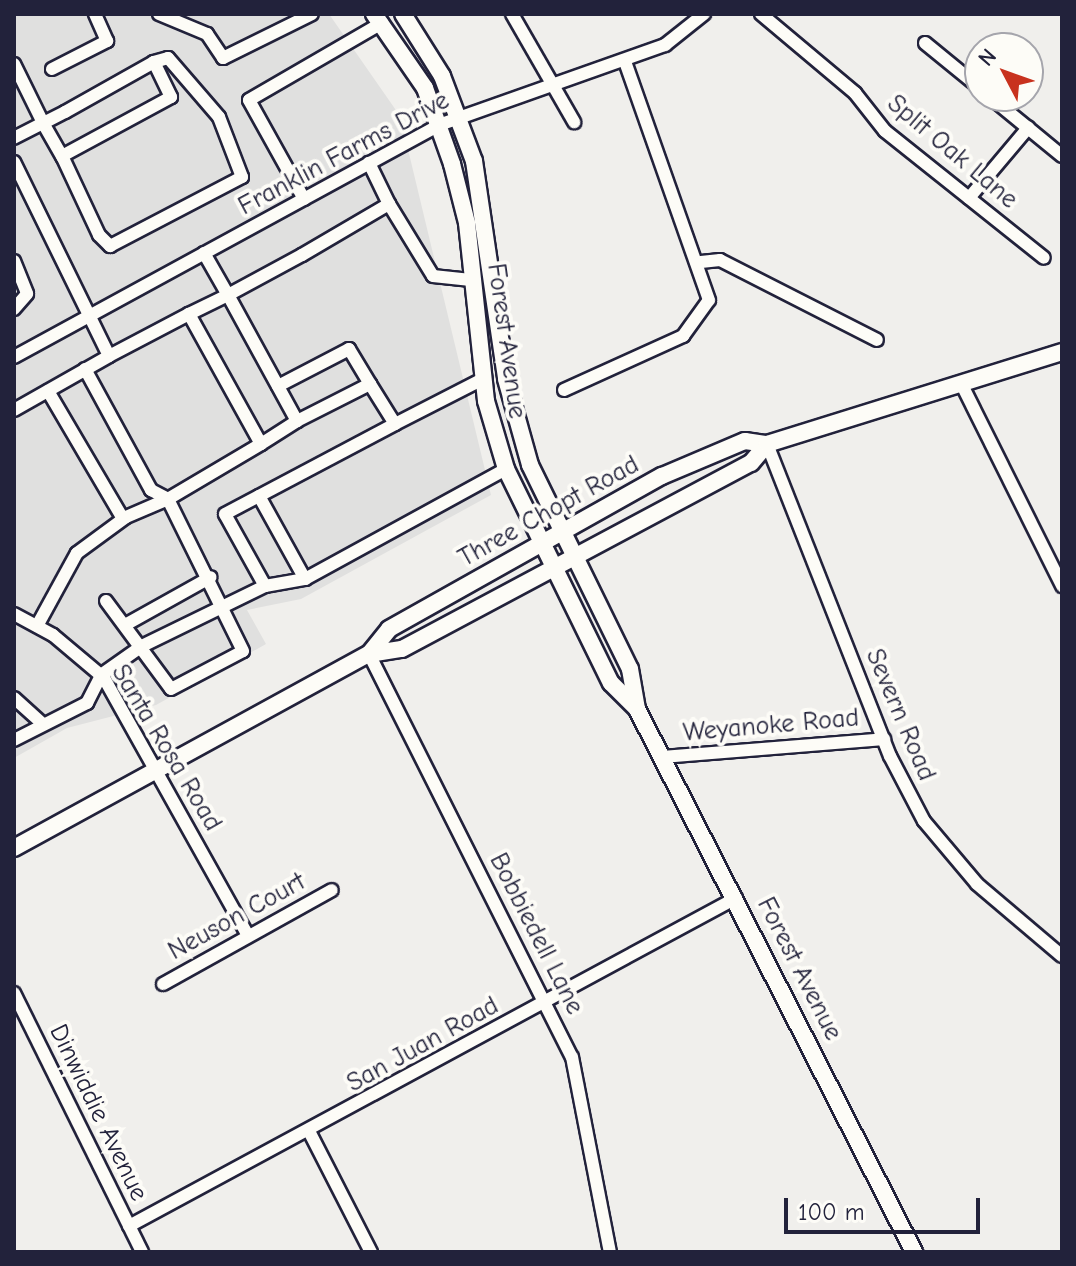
<!DOCTYPE html>
<html>
<head>
<meta charset="utf-8">
<style>
	body { margin:0 }
	#map { position:relative; width:1076px; height:1266px; overflow:hidden; background:#f0efec; font-family:"Comic Neue",sans-serif }
	div>[style] { position:absolute }
	[style*='--x'] { left:calc(var(--x)*1px); top:calc(var(--y)*1px); width:calc(var(--w)*1px); rotate:calc(var(--a)*1deg) }
	.built>* { inset:0; background:#e0e0df }
	.roads { filter:drop-shadow(2px 0 #22223b) drop-shadow(-2px 0 #22223b) drop-shadow(0 2px #22223b) drop-shadow(0 -2px #22223b) }
	.minor>* { height:12px; margin:-6px; padding:0 6px; transform-origin:6px; border-radius:6px; background:#fdfcf7 }
	.major>* { height:16px; margin:-8px; padding:0 8px; transform-origin:8px; border-radius:8px; background:#fdfcf7 }
	span { translate:-50% -50%; white-space:nowrap; text-align:center; line-height:1.15; -webkit-text-stroke:8px #fdfcf7; paint-order:stroke }
	.street-label { font-size:26px; color:#22223b }
	.frame { position:absolute; inset:0; border:16px solid #22223b; pointer-events:none }
	.north { position:absolute; left:964px; top:32px; width:80px; height:80px; box-sizing:border-box; background:#fdfcf7; border:2px solid #a5a5ac; border-radius:50%; rotate:311deg; font-size:22px; font-weight:700; line-height:32px; text-align:center; color:#22223b }
	.north::after { content:''; display:block; margin:auto; width:28px; height:36px; background:#c8321e; clip-path:polygon(50% 0,100% 100%,50% 72%,0 100%) }
	.scale { position:absolute; left:784px; top:1198px; width:196px; height:36px; box-sizing:border-box; border:4px solid #22223b; border-top:0; padding-left:10px; font-size:24px; line-height:28px; white-space:nowrap; color:#22223b; -webkit-text-stroke:6px #fdfcf7; paint-order:stroke }
</style>
</head>
<body>
<div id="map">
	<div class="built">
		<div style="clip-path:polygon(14px 14px,329px 14px,400px 116px,491px 495px,301px 599px,247px 610px,266px 644px,156px 705px,67px 728px,14px 758px)"></div>
	</div>
	<div class="roads">
		<div class="minor">
			<div style="--x:159;--y:14;--w:52;--a:22.6"></div>
			<div style="--x:207;--y:34;--w:29;--a:56"></div>
			<div style="--x:223;--y:58;--w:99;--a:-26.3"></div>
			<div style="--x:512;--y:14;--w:125;--a:60.1"></div>
			<div style="--x:761;--y:14;--w:123;--a:40"></div>
			<div style="--x:855;--y:93;--w:48;--a:51.7"></div>
			<div style="--x:885;--y:131;--w:203;--a:38.6"></div>
			<div style="--x:925;--y:43;--w:71;--a:39.3"></div>
			<div style="--x:14;--y:64;--w:66;--a:63.8"></div>
			<div style="--x:43;--y:123;--w:40;--a:60.3"></div>
			<div style="--x:63;--y:158;--w:85;--a:64.9"></div>
			<div style="--x:99;--y:235;--w:16;--a:45"></div>
			<div style="--x:110;--y:246;--w:149;--a:-27.6"></div>
			<div style="--x:242;--y:177;--w:64;--a:-111"></div>
			<div style="--x:219;--y:117;--w:78;--a:-130.8"></div>
			<div style="--x:168;--y:58;--w:15;--a:164"></div>
			<div style="--x:154;--y:62;--w:102;--a:150.7"></div>
			<div style="--x:65;--y:112;--w:25;--a:153"></div>
			<div style="--x:43;--y:123;--w:33;--a:153"></div>
			<div style="--x:52;--y:69;--w:62;--a:-27"></div>
			<div style="--x:107;--y:41;--w:30;--a:-114"></div>
			<div style="--x:1028;--y:128;--w:44;--a:39.5"></div>
			<div style="--x:62;--y:156;--w:124;--a:-28.4"></div>
			<div style="--x:171;--y:97;--w:39;--a:-116"></div>
			<div style="--x:14;--y:162;--w:216;--a:63.9"></div>
			<div style="--x:109;--y:356;--w:90;--a:-27.7"></div>
			<div style="--x:969;--y:198;--w:92;--a:-49.9"></div>
			<div style="--x:1028;--y:128;--w:50;--a:-140.6"></div>
			<div style="--x:304;--y:199;--w:113;--a:-119.1"></div>
			<div style="--x:249;--y:100;--w:154;--a:-30.1"></div>
			<div style="--x:389;--y:204;--w:84;--a:58.6"></div>
			<div style="--x:433;--y:276;--w:38;--a:6"></div>
			<div style="--x:204;--y:253;--w:48;--a:60.3"></div>
			<div style="--x:228;--y:295;--w:84;--a:-28.4"></div>
			<div style="--x:302;--y:255;--w:101;--a:-30.4"></div>
			<div style="--x:389;--y:204;--w:46;--a:-116"></div>
			<div style="--x:14;--y:261;--w:35;--a:68"></div>
			<div style="--x:27;--y:294;--w:20;--a:131"></div>
			<div style="--x:701;--y:262;--w:19;--a:-6"></div>
			<div style="--x:720;--y:260;--w:176;--a:27"></div>
			<div style="--x:14;--y:357;--w:484;--a:-28.6"></div>
			<div style="--x:439;--y:125;--w:240;--a:-19.5"></div>
			<div style="--x:665;--y:45;--w:50;--a:-38.5"></div>
			<div style="--x:85;--y:369;--w:138;--a:61.4"></div>
			<div style="--x:151;--y:490;--w:19;--a:28"></div>
			<div style="--x:961;--y:383;--w:227;--a:63.5"></div>
			<div style="--x:278;--y:386;--w:80;--a:-27.5"></div>
			<div style="--x:349;--y:349;--w:41;--a:59"></div>
			<div style="--x:564;--y:390;--w:131;--a:-24.4"></div>
			<div style="--x:683;--y:336;--w:44;--a:-54.2"></div>
			<div style="--x:709;--y:300;--w:253;--a:-109.4"></div>
			<div style="--x:48;--y:391;--w:148;--a:59.6"></div>
			<div style="--x:14;--y:410;--w:109;--a:-29.6"></div>
			<div style="--x:261;--y:444;--w:43;--a:-32.6"></div>
			<div style="--x:767;--y:444;--w:335;--a:68.5"></div>
			<div style="--x:890;--y:756;--w:73;--a:62.4"></div>
			<div style="--x:924;--y:821;--w:82;--a:49.9"></div>
			<div style="--x:977;--y:884;--w:111;--a:40.3"></div>
			<div style="--x:259;--y:496;--w:95;--a:61"></div>
			<div style="--x:265;--y:586;--w:41;--a:-9.9"></div>
			<div style="--x:305;--y:579;--w:229;--a:-28.7"></div>
			<div style="--x:106;--y:601;--w:109;--a:53.5"></div>
			<div style="--x:171;--y:689;--w:81;--a:-27.8"></div>
			<div style="--x:243;--y:651;--w:169;--a:-116.3"></div>
			<div style="--x:168;--y:499;--w:108;--a:-30.6"></div>
			<div style="--x:261;--y:444;--w:149;--a:-119"></div>
			<div style="--x:189;--y:314;--w:43;--a:-26"></div>
			<div style="--x:228;--y:295;--w:144;--a:61.3"></div>
			<div style="--x:297;--y:421;--w:82;--a:-26.9"></div>
			<div style="--x:370;--y:384;--w:47;--a:58"></div>
			<div style="--x:395;--y:424;--w:99;--a:-27.1"></div>
			<div style="--x:14;--y:614;--w:44;--a:28.3"></div>
			<div style="--x:53;--y:635;--w:67;--a:40.1"></div>
			<div style="--x:104;--y:678;--w:295;--a:60.8"></div>
			<div style="--x:125;--y:625;--w:98;--a:-29.2"></div>
			<div style="--x:37;--y:626;--w:83;--a:-61.3"></div>
			<div style="--x:77;--y:553;--w:61;--a:-36.3"></div>
			<div style="--x:126;--y:517;--w:46;--a:-23.2"></div>
			<div style="--x:369;--y:654;--w:451;--a:63.3"></div>
			<div style="--x:572;--y:1057;--w:199;--a:79"></div>
			<div style="--x:14;--y:698;--w:36;--a:42"></div>
			<div style="--x:14;--y:740;--w:82;--a:-26.9"></div>
			<div style="--x:87;--y:703;--w:31;--a:-63"></div>
			<div style="--x:101;--y:675;--w:50;--a:-35.3"></div>
			<div style="--x:142;--y:646;--w:137;--a:-26"></div>
			<div style="--x:265;--y:586;--w:82;--a:-119.1"></div>
			<div style="--x:225;--y:514;--w:192;--a:-27.9"></div>
			<div style="--x:662;--y:757;--w:223;--a:-4.6"></div>
			<div style="--x:163;--y:984;--w:193;--a:-29.1"></div>
			<div style="--x:14;--y:993;--w:289;--a:63.7"></div>
			<div style="--x:310;--y:1133;--w:134;--a:62.9"></div>
			<div style="--x:129;--y:1226;--w:690;--a:-28.39"></div>
		</div>
		<div class="major">
			<div style="--x:374;--y:14;--w:90;--a:55.4"></div>
			<div style="--x:425;--y:88;--w:81;--a:70.4"></div>
			<div style="--x:452;--y:164;--w:61;--a:75.7"></div>
			<div style="--x:467;--y:223;--w:179;--a:83.9"></div>
			<div style="--x:486;--y:401;--w:71;--a:73.6"></div>
			<div style="--x:506;--y:469;--w:238;--a:63.9"></div>
			<div style="--x:611;--y:683;--w:37;--a:45"></div>
			<div style="--x:403;--y:14;--w:73;--a:57.8"></div>
			<div style="--x:442;--y:76;--w:91;--a:69.4"></div>
			<div style="--x:474;--y:161;--w:220;--a:81.6"></div>
			<div style="--x:506;--y:379;--w:89;--a:74.4"></div>
			<div style="--x:530;--y:465;--w:227;--a:63.9"></div>
			<div style="--x:630;--y:669;--w:41;--a:80.1"></div>
			<div style="--x:637;--y:709;--w:610;--a:62.97"></div>
			<div style="--x:369;--y:654;--w:32;--a:-51"></div>
			<div style="--x:389;--y:629;--w:313;--a:-29.3"></div>
			<div style="--x:662;--y:476;--w:90;--a:-22.9"></div>
			<div style="--x:745;--y:441;--w:22;--a:8"></div>
			<div style="--x:14;--y:848;--w:405;--a:-28.7"></div>
			<div style="--x:369;--y:654;--w:33;--a:-9"></div>
			<div style="--x:402;--y:649;--w:395;--a:-28.1"></div>
			<div style="--x:751;--y:463;--w:25;--a:-50"></div>
			<div style="--x:767;--y:444;--w:309;--a:-17.3"></div>
		</div>
	</div>
	<div class="street-label">
		<span style="left:952px;top:152px;rotate:40deg">Split Oak Lane</span>
		<span style="left:344px;top:154px;rotate:-28deg">Franklin Farms Drive</span>
		<span style="left:506px;top:341px;rotate:82deg">Forest Avenue</span>
		<span style="left:549px;top:512px;rotate:-29deg">Three Chopt Road</span>
		<span style="left:900px;top:715px;rotate:67deg">Severn Road</span>
		<span style="left:771px;top:726px;rotate:-5deg">Weyanoke Road</span>
		<span style="left:166px;top:748px;rotate:59deg">Santa Rosa Road</span>
		<span style="left:237px;top:917px;rotate:-29deg">Neuson Court</span>
		<span style="left:536px;top:934px;rotate:63deg">Bobbiedell Lane</span>
		<span style="left:799px;top:969px;rotate:63deg">Forest Avenue</span>
		<span style="left:423px;top:1045px;rotate:-29deg">San Juan Road</span>
		<span style="left:98px;top:1113px;rotate:64deg">Dinwiddie Avenue</span>
	</div>
	<div class="frame"></div>
	<div class="north">N</div>
	<div class="scale">100 m</div>
</div>
</body>
</html>
